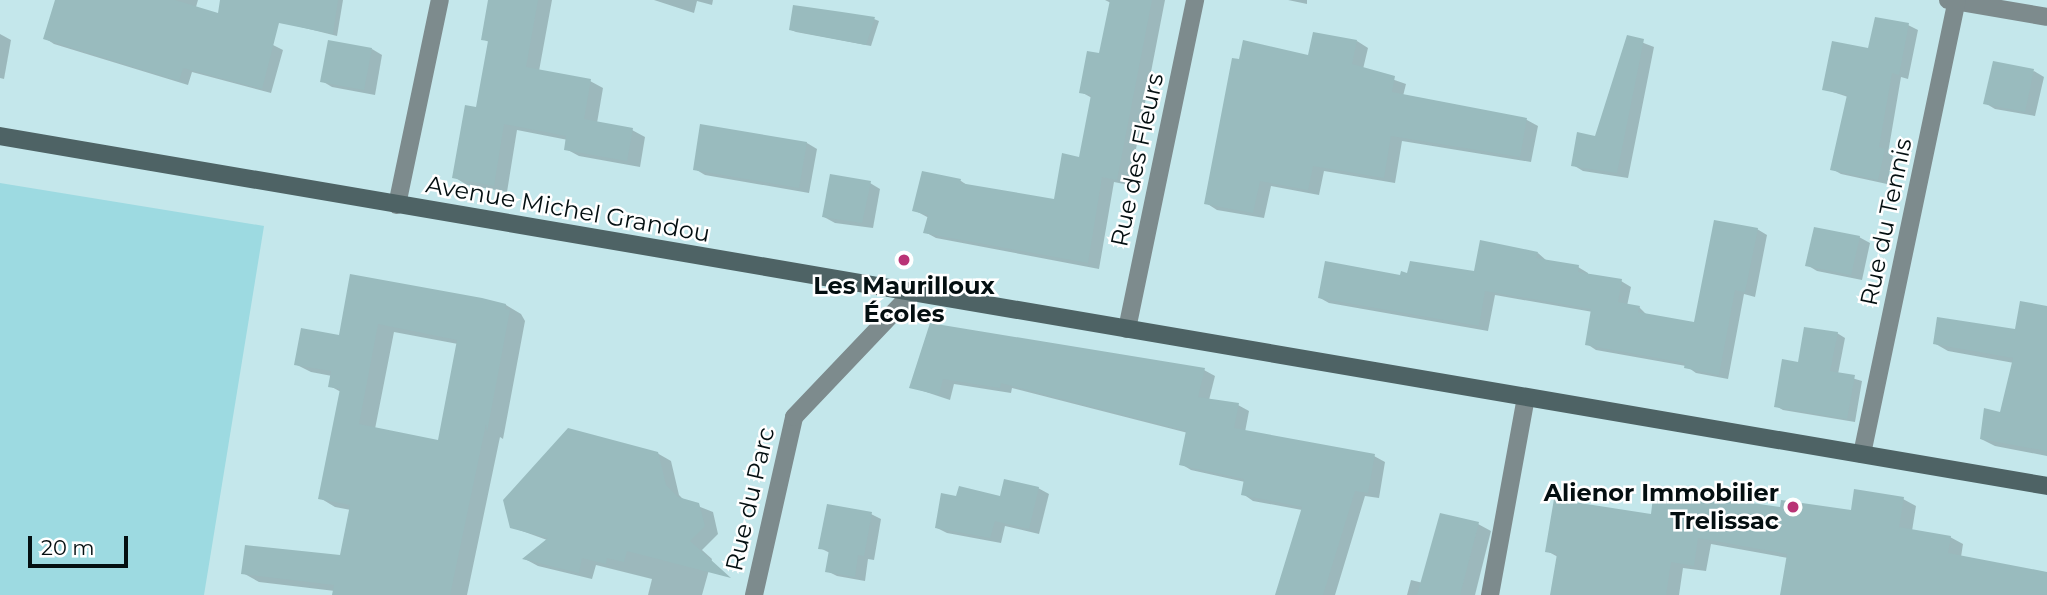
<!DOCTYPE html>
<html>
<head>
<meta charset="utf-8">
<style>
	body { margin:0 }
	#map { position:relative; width:2047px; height:595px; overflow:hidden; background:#c4e7eb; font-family:Montserrat,sans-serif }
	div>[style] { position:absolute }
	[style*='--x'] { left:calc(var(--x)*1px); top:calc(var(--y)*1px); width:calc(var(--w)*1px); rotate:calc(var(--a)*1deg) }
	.green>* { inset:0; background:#9ddae1 }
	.shadow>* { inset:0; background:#0003 }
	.building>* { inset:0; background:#99bbbe }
	.minor>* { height:18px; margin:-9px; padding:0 9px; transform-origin:9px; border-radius:9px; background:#7d8b8d }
	.secondary>* { height:18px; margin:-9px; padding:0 9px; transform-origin:9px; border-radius:9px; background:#4e6365 }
	.dots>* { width:19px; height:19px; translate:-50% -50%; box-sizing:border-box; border:4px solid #fff; border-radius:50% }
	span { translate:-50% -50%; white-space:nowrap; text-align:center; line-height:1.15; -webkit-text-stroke:5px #fff; paint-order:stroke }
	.street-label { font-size:24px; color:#040f11 }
	.poi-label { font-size:24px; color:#040f11; font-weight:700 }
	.right { translate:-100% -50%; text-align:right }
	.scale { position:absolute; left:28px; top:536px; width:100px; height:32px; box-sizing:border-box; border:4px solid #040f11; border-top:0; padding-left:9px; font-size:21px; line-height:24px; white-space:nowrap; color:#040f11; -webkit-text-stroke:5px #fff; paint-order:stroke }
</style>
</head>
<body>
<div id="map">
	<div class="green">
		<div style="clip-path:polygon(0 183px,264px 226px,204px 595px,0 595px)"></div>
	</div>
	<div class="shadow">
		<div style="clip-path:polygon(57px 0,198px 0,191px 24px,273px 45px,283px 50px,271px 93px,192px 72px,188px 85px,54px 44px,45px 38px)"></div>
		<div style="clip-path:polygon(297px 0,343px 0,337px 36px,289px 24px)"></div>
		<div style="clip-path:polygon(490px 0,552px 0,539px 71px,590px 81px,603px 88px,597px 123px,632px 130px,645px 137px,640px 167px,579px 156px,566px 149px,568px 140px,517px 130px,507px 192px,467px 185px,454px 177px,477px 109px,489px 42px,483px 39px)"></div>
		<div style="clip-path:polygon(654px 0,713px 0,712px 5px,697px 1px,694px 13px)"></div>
		<div style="clip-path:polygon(1105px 0,1165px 0,1129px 185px,1114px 182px,1099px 269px,936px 238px,925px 232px,929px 218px,914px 210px,923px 173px,961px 181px,970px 187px,1056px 201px,1080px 159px,1092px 98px,1081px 92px,1101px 55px,1111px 3px)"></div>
		<div style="clip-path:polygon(1288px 0,1307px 0,1307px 4px)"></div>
		<div style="clip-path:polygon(794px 7px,874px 19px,879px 21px,871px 46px,796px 32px,791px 30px)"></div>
		<div style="clip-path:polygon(1908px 25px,1918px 30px,1908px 79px,1901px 77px,1888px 153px,1893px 156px,1887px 184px,1841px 174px,1832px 169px,1848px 97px,1824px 89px,1870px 50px)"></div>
		<div style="clip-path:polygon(0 34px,11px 40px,4px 79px,0 78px)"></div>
		<div style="clip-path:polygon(1628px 37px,1654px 47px,1628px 178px,1583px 171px,1573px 165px,1596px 138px)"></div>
		<div style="clip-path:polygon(1357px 41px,1368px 48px,1363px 69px,1406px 84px,1403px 96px,1527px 120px,1538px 126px,1531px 162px,1402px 141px,1395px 183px,1324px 171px,1319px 195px,1271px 186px,1264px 218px,1217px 210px,1206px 203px,1309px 57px)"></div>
		<div style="clip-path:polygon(372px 49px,382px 55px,375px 95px,332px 87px,322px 81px)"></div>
		<div style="clip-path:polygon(2034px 71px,2044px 77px,2035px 116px,1995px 109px,1985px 103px)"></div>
		<div style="clip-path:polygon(807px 143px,817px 149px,809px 193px,705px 175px,695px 169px)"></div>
		<div style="clip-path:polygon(870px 183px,880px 189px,873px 228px,835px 223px,824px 217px)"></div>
		<div style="clip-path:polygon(1757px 229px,1767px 235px,1755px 297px,1744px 294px,1728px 379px,1696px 373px,1686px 366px,1596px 350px,1587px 344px,1593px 312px,1495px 295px,1488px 331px,1329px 303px,1320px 298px,1402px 277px,1476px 274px,1538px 253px,1547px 261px,1578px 267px,1588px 273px,1588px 276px,1621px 281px,1631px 287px,1627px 306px,1639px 307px,1648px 316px,1695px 324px)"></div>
		<div style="clip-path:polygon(1859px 237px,1870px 243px,1862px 280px,1817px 271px,1807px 265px)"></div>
		<div style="clip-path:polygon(evenodd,352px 276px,506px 305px,521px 314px,525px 321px,503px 439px,500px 437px,467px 595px,334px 595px,335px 591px,259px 582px,243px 573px,342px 557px,351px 510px,335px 507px,320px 498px,341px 392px,330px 386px,332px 376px,311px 372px,295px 364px,340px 337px,352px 276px,394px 332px,458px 344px,440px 442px,375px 429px,394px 332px)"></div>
		<div style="clip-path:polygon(2047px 308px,2047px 456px,1995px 446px,1981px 439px,2001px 414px,2014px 363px,1948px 351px,1934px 343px,2017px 331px)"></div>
		<div style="clip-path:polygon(931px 325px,1204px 370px,1215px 376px,1209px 400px,1238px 405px,1249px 411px,1245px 432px,1374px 456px,1385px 462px,1379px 498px,1365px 496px,1335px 595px,1277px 595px,1302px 510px,1253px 501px,1243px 494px,1245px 482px,1191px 470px,1181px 464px,1188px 433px,1012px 388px,1011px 393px,954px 384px,950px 400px,911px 387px)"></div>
		<div style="clip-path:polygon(1837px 333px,1845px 338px,1838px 374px,1862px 381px,1855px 422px,1783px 410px,1776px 406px,1799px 364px)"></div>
		<div style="clip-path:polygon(657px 453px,671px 461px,679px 495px,685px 501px,713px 512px,718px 534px,702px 550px,712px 559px,702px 595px,648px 595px,652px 579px,596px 565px,592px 579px,538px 566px,525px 559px,547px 540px,511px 527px)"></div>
		<div style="clip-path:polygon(1038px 488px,1049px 494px,1039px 534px,1005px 526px,1001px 543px,947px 533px,937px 528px,1001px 498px)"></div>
		<div style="clip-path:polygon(1903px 499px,1916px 506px,1912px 531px,1950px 537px,1963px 544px,1961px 557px,2047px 573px,2047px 595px,1782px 595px,1788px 558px,1711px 544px,1706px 571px,1683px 568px,1679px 595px,1551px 595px,1558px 557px,1547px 551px,1652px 516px,1781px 509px,1853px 512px)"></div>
		<div style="clip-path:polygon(871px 514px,881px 519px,874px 560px,868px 559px,865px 581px,837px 576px,827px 571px,830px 553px,820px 548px)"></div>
		<div style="clip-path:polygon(1478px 524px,1491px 531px,1475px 595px,1407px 595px,1411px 580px,1423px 583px)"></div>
	</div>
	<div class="building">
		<div style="clip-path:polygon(55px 0,175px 0,218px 13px,220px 0,338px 0,333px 34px,279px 23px,262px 89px,183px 68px,179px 81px,43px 39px)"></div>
		<div style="clip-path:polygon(488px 0,538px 0,526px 67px,591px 79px,584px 119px,633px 128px,627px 161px,564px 150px,566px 136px,504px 124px,494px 186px,452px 178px,465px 105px,476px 107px,488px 41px,481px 40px)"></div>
		<div style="clip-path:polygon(1110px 0,1152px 0,1117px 180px,1102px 177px,1088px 263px,923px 233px,928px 215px,912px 211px,922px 171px,961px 179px,960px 183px,1054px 199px,1062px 153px,1079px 157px,1091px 95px,1079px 93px,1087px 51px,1099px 53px)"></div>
		<div style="clip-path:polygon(793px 5px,842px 12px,875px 17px,866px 45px,789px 30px)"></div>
		<div style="clip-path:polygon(1875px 17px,1909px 23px,1899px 75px,1892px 73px,1879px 147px,1885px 149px,1878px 180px,1830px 170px,1847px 95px,1822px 90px,1832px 41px,1868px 48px)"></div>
		<div style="clip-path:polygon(1313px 32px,1357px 40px,1352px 64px,1395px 76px,1392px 92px,1527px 118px,1520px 157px,1391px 136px,1384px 178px,1313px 166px,1308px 190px,1260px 181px,1253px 213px,1204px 204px,1232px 58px,1239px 59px,1243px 40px,1308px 55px)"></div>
		<div style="clip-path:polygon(1627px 35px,1644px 39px,1617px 173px,1571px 166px,1577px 132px,1595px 136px)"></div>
		<div style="clip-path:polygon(328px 40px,372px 48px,364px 90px,320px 82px)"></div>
		<div style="clip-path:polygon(1993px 61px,2034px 69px,2025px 112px,1983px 104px)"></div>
		<div style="clip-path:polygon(700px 124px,807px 142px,799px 188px,693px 170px)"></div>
		<div style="clip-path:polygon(830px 174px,871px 181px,862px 223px,822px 217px)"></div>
		<div style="clip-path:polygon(1714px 220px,1758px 228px,1745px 292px,1735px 290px,1719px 375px,1684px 368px,1685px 363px,1585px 345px,1591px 309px,1485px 291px,1479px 326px,1318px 298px,1325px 261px,1400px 275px,1401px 271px,1407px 273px,1410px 261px,1474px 271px,1480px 240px,1538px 252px,1536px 258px,1579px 265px,1578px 272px,1622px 279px,1618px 302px,1640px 306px,1638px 312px,1694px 322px)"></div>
		<div style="clip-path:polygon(1814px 227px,1860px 236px,1851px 275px,1805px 266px)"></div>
		<div style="clip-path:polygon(evenodd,350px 274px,482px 298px,506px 304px,505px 309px,510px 310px,487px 432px,486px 424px,450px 595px,332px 595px,334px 585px,241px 574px,245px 545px,340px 555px,350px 505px,318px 499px,340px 389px,328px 387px,331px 371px,294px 365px,301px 328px,339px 335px,350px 274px,378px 324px,457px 340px,438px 440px,359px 424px,378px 324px)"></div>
		<div style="clip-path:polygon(2020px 301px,2047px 306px,2047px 451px,1980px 439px,1984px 408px,2000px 412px,2013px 358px,1933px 344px,1937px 317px,2015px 329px)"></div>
		<div style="clip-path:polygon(930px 323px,1205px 368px,1198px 397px,1239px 403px,1234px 428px,1375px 454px,1368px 493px,1355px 491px,1323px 595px,1275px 595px,1302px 507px,1241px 495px,1244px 479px,1179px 465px,1186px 431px,1001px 383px,1000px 388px,943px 379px,939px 395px,909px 388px)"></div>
		<div style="clip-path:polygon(1804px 327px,1838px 332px,1830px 371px,1855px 375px,1847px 419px,1774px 407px,1782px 359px,1798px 362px)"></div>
		<div style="clip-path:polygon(568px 428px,658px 452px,666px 485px,678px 497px,699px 503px,705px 526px,690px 541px,731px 578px,627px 551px,624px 562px,607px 558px,606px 564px,582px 558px,579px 573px,522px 559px,548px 538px,510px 528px,503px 500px)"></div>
		<div style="clip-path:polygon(1004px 479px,1039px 487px,1029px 529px,995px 521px,990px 538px,935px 528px,941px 493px,956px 496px,959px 486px,1000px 496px)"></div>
		<div style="clip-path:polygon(1654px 489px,1780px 507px,1781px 500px,1851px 510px,1854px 489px,1904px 497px,1899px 527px,1951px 536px,1948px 553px,2047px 572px,2047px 595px,1780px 595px,1787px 554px,1698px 538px,1694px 566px,1671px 562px,1666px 595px,1550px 595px,1557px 554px,1545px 552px,1554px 499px,1651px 514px)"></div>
		<div style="clip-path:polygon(827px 504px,872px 512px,864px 556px,858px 555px,855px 577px,825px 572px,829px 550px,818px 549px)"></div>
		<div style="clip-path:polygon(1440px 513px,1479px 522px,1460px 595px,1417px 595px)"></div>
	</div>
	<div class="minor">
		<div style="--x:1948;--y:0;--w:100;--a:9.7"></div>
		<div style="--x:397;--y:205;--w:209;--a:-78.2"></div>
		<div style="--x:1127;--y:329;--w:336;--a:-78.3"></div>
		<div style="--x:1862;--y:454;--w:464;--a:-78.2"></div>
		<div style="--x:754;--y:595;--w:182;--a:-77.3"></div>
		<div style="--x:794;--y:417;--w:171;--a:-46.4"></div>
		<div style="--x:1490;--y:595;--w:201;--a:-79.7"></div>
	</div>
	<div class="secondary">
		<div style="--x:0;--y:136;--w:2077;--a:9.7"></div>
	</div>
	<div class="dots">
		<div style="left:904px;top:260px;background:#b93375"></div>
		<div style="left:1793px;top:507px;background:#b93375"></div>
	</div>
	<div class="street-label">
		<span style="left:1137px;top:160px;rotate:-78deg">Rue des Fleurs</span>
		<span style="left:568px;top:209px;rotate:10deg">Avenue Michel Grandou</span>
		<span style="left:1886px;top:222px;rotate:-78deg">Rue du Tennis</span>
		<span style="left:750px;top:499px;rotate:-77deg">Rue du Parc</span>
	</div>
	<div class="poi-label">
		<span style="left:904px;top:300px">Les Maurilloux<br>Écoles</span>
		<span class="right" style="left:1779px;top:507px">Alienor Immobilier<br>Trelissac</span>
	</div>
	<div class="scale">20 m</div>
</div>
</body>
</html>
